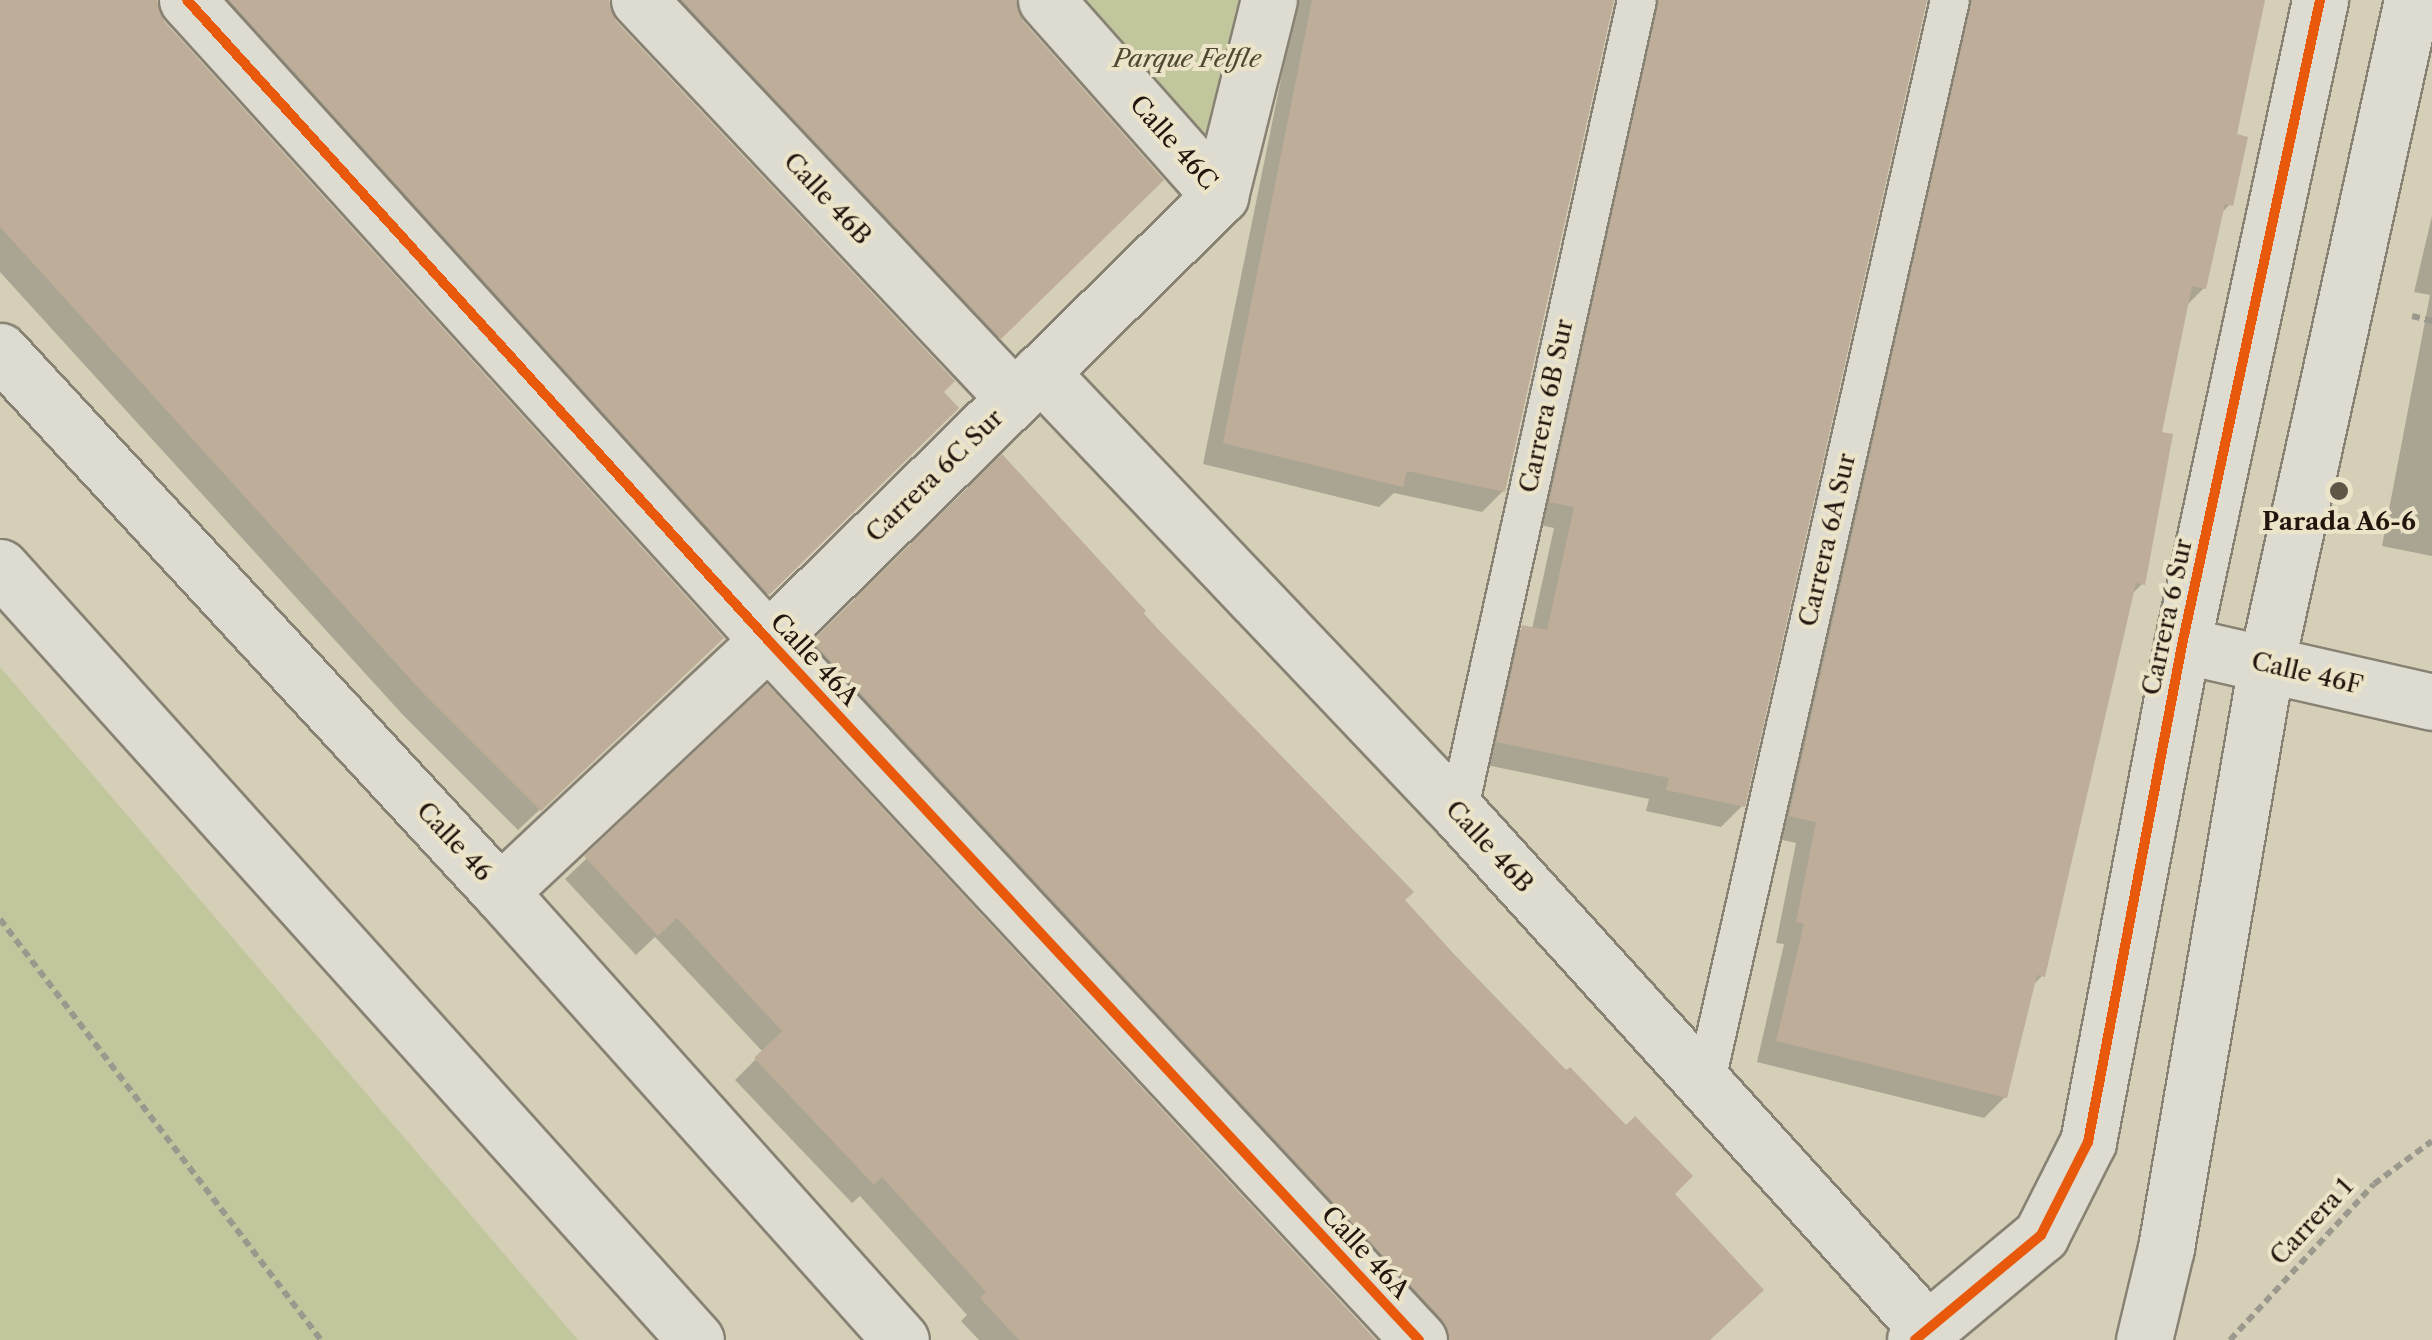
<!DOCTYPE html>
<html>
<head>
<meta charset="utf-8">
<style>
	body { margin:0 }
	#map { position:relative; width:2432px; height:1340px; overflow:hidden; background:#d5cfb7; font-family:"Libre Caslon Text",serif }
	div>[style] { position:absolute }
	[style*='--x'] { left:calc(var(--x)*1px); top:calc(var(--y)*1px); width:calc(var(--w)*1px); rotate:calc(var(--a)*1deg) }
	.green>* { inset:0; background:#c2c69d }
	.shadow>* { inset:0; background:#0003 }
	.building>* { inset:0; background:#bdad99 }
	.path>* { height:6px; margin-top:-3px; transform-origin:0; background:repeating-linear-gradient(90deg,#9b988e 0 8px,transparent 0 13px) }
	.roads { filter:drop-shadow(2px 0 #878274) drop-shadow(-2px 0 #878274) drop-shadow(0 2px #878274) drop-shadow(0 -2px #878274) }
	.lane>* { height:38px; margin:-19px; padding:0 19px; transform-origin:19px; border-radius:19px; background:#dedcd0 }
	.street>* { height:55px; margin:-27.5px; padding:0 27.5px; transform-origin:27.5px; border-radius:27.5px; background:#dedcd0 }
	.secondary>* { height:55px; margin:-27.5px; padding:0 27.5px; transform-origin:27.5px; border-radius:27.5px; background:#dedcd0 }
	.cycleway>* { height:10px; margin:-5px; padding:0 5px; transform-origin:5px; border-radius:5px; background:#e8590c }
	.dots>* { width:28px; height:28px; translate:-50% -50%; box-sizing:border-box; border:5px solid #ece4c8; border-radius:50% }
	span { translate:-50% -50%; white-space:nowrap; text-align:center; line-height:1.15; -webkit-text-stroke:8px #ece4c8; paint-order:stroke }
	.park-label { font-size:25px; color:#4d4832; font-style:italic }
	.street-label { font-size:25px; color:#21150d }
	.poi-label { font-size:25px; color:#21150d; font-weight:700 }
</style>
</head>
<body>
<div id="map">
	<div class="green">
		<div style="clip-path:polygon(1060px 0,1259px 0,1217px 174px)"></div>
		<div style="clip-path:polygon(0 667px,578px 1340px,0 1340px)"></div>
	</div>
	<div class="shadow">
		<div style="clip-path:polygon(0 0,156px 0,162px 22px,700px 659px,518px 830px,403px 715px,0 272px)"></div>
		<div style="clip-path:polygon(189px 0,608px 0,614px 23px,956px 408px,746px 614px)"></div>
		<div style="clip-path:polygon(641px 0,1014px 0,1021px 22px,1160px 180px,978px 358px)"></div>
		<div style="clip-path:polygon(1297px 0,2263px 0,2234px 136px,2230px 204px,2220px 215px,2204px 288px,2186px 306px,2159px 434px,2143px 583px,2131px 595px,2043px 975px,2032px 986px,2005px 1097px,1984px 1118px,1757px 1062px,1784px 944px,1776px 943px,1796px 843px,1769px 837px,1944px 4px,1924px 0,1742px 806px,1721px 827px,1646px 811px,1649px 799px,1477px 763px,1502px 649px,1523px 628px,1532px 629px,1554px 528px,1530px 523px,1630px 3px,1611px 0,1503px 491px,1482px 512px,1394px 493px,1379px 507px,1203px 464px)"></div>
		<div style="clip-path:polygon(2432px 216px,2432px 556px,2382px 546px,2430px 295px,2414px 292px)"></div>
		<div style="clip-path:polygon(1002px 458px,1672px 1194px,1709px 1340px,1422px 1340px,793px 663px)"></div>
		<div style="clip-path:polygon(766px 688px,1373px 1340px,979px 1340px,961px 1321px,967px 1315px,860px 1196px,852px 1203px,735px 1080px,763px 1052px,655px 937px,636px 955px,565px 879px)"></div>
	</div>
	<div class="building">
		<div style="clip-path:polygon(0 0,157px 0,164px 21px,724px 638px,541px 811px,424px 694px,0 227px)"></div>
		<div style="clip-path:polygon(229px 0,609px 0,616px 21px,955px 381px,944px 392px,959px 408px,769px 595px)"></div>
		<div style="clip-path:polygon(682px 0,1016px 0,1023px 21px,1164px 180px,1001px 339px)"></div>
		<div style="clip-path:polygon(1312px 0,1614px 0,1505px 492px,1407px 471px,1403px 487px,1223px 443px)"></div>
		<div style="clip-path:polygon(1659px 0,1927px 0,1745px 807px,1666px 790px,1669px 778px,1496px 742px,1522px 625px,1547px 630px,1574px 507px,1549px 502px)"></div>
		<div style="clip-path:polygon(1972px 0,2265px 0,2237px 134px,2248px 137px,2233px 206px,2225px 204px,2206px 289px,2192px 286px,2162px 432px,2173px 434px,2145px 585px,2136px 583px,2045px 977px,2037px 975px,2007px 1098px,1776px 1041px,1804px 924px,1796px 922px,1816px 822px,1789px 816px)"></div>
		<div style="clip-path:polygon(1002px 454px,1146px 611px,1143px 614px,1414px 892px,1405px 900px,1451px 951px,1566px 1070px,1570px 1067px,1626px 1125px,1635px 1116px,1693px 1176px,1675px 1194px,1764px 1290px,1710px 1340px,1449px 1340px,1442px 1319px,812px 641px)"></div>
		<div style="clip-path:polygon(767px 684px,1376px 1340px,1019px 1340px,980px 1298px,986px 1292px,882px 1177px,874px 1185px,754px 1058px,782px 1031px,677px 918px,658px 936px,584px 856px)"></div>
	</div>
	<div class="path">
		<div style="--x:2412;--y:316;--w:21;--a:14"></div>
		<div style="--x:0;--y:919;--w:529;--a:52.68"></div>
		<div style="--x:2230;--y:1340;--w:212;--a:-47.3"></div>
		<div style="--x:2374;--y:1184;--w:72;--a:-36.6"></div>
	</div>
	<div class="roads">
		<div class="lane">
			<div style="--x:1458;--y:812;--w:831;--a:-77.57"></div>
			<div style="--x:1706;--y:1080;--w:1107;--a:-77.27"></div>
		</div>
		<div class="street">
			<div style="--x:187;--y:0;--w:864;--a:47.77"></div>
			<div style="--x:768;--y:640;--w:956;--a:47.08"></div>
			<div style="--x:639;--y:0;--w:547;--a:46.7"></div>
			<div style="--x:1046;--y:0;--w:262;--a:48.4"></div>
			<div style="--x:1040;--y:372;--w:607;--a:46.47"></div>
			<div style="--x:1458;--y:812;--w:699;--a:47.78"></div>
			<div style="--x:2182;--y:645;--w:256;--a:12.8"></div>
			<div style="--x:500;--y:892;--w:368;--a:-43.2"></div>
			<div style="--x:768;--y:640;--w:634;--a:-44.49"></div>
			<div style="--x:1220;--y:196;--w:202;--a:-76"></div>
		</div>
		<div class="secondary">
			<div style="--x:0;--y:351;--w:737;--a:47.26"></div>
			<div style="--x:500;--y:892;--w:601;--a:48.17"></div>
			<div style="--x:0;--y:567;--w:1040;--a:48"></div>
			<div style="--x:1915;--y:1340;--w:164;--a:-39.8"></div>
			<div style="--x:2041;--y:1235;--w:104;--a:-63.2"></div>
			<div style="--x:2088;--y:1142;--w:506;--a:-79.29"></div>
			<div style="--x:2182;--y:645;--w:660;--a:-77.92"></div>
			<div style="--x:2144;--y:1340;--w:95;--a:-76.6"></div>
			<div style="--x:2166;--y:1248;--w:592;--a:-80.27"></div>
			<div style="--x:2266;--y:665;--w:681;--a:-77.62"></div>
		</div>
	</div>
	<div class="cycleway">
		<div style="--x:187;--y:0;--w:864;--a:47.77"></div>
		<div style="--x:768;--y:640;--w:956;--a:47.08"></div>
		<div style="--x:1915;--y:1340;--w:164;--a:-39.8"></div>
		<div style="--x:2041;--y:1235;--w:104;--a:-63.2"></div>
		<div style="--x:2088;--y:1142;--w:506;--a:-79.29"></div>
		<div style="--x:2182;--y:645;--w:660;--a:-77.92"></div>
	</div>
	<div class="dots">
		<div style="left:2339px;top:491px;background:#605648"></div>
	</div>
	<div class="park-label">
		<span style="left:1187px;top:59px">Parque Felfle</span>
	</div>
	<div class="street-label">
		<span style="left:1173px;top:143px;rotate:48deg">Calle 46C</span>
		<span style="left:827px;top:199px;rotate:47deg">Calle 46B</span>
		<span style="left:1547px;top:406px;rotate:-78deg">Carrera 6B Sur</span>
		<span style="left:935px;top:476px;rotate:-44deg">Carrera 6C Sur</span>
		<span style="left:1828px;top:540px;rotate:-77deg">Carrera 6A Sur</span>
		<span style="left:2168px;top:617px;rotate:-78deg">Carrera 6 Sur</span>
		<span style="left:814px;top:660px;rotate:47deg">Calle 46A</span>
		<span style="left:2307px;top:674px;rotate:13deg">Calle 46F</span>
		<span style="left:454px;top:842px;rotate:47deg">Calle 46</span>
		<span style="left:1489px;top:847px;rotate:47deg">Calle 46B</span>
		<span style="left:2312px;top:1222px;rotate:-47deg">Carrera 1</span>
		<span style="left:1365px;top:1253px;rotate:47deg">Calle 46A</span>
	</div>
	<div class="poi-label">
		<span style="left:2339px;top:522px">Parada A6-6</span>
	</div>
</div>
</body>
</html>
